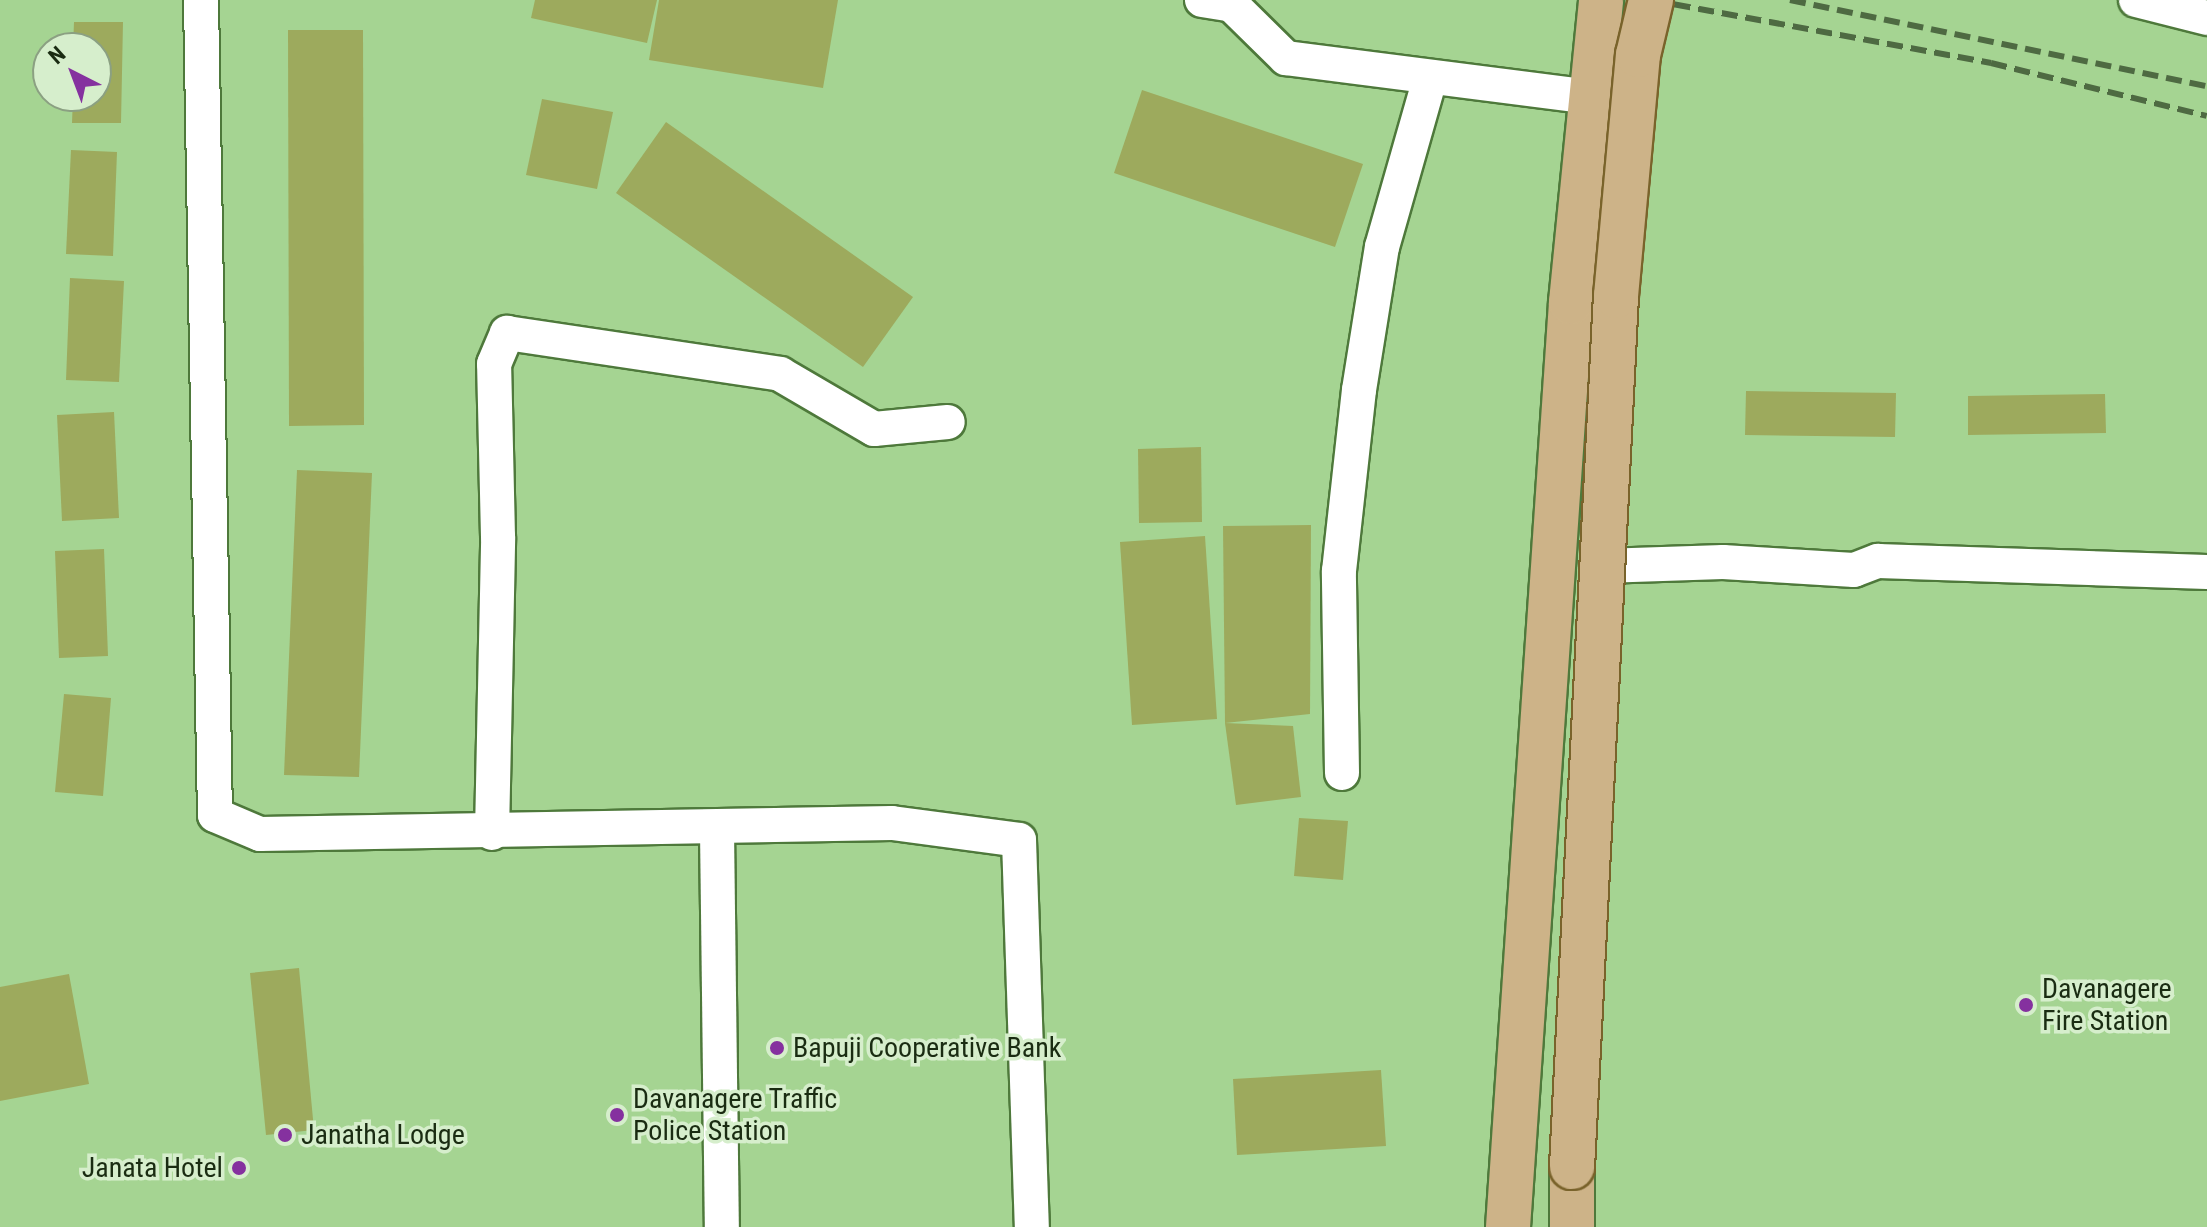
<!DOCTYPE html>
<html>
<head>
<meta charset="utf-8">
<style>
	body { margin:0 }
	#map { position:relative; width:2207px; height:1227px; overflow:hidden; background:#a5d492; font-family:"Roboto Condensed",sans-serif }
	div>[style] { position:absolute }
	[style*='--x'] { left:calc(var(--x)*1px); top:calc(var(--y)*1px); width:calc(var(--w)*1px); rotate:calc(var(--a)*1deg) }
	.building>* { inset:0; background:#9daa5d }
	.roads { filter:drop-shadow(2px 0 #4e793b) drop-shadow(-2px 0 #4e793b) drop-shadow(0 2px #4e793b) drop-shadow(0 -2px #4e793b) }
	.minor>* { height:34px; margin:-17px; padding:0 17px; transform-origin:17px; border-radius:17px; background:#fff }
	.primary>* { height:44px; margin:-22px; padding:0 22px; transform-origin:22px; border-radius:22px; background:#cdb388 }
	.rail>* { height:6px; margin-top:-3px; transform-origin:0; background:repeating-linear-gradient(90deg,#4e6a42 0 16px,transparent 0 24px) }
	.bridges { filter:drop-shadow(2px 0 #79632b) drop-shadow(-2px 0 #79632b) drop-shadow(0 2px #79632b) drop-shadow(0 -2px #79632b) }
	.primary-bridge>* { height:44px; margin:-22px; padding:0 22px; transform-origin:22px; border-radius:22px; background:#cdb388 }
	.dots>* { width:22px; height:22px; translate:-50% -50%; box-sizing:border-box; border:4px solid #d6eecc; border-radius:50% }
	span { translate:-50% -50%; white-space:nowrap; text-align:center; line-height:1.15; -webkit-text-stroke:7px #d6eecc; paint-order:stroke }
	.poi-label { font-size:28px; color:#1a2c12 }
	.left { translate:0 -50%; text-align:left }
	.right { translate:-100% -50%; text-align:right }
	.north { position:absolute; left:32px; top:32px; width:80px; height:80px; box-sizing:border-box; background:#d6eecc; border:2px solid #8ba082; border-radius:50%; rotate:318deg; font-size:22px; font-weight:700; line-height:32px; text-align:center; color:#1a2c12 }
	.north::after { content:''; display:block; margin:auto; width:28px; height:36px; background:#85319f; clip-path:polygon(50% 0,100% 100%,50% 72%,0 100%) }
</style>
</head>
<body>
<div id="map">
	<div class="building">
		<div style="clip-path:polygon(535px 0,657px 0,647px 43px,531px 18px)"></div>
		<div style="clip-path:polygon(659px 0,838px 0,823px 88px,649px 60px)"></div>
		<div style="clip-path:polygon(74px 22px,123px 22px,121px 123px,72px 123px,73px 96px,96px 96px,96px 48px,73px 48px)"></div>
		<div style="clip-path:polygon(288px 30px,363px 30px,364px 425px,289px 426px)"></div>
		<div style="clip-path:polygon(1142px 90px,1363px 164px,1335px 247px,1114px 173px)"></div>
		<div style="clip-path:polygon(542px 99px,613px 112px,597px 189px,526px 175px)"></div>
		<div style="clip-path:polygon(666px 122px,913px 297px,863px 367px,616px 193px)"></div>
		<div style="clip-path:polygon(71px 150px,117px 152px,113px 256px,66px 254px)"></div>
		<div style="clip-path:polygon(70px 278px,124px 281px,119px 382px,66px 380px)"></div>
		<div style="clip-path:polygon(1746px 391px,1896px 393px,1895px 437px,1745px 435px)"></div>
		<div style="clip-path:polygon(2105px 394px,2106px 433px,1968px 435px,1968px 396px)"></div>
		<div style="clip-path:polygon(114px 412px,119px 518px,62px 521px,57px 415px)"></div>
		<div style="clip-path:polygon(1201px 447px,1202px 522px,1139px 523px,1138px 449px)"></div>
		<div style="clip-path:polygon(297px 470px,372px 473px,359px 777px,284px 775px)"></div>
		<div style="clip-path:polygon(1311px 525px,1310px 714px,1225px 723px,1223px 526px)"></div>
		<div style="clip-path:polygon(1205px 536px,1217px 719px,1132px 725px,1120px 542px)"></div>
		<div style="clip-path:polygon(104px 549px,108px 656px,59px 658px,55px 551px)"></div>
		<div style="clip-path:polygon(64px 694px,111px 698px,103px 796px,55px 792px)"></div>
		<div style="clip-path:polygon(1225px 723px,1293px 726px,1301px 797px,1236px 805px)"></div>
		<div style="clip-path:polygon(1299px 818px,1348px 821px,1343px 880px,1294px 876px)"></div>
		<div style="clip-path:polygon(299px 968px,314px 1130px,266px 1135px,250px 973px)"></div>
		<div style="clip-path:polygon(69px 974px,89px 1084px,0 1101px,0 987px)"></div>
		<div style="clip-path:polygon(1381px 1070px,1386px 1146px,1237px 1155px,1233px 1079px)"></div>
	</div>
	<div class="roads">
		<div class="minor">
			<div style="--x:201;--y:0;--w:815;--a:89.02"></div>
			<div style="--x:215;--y:815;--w:49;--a:22.9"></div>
			<div style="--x:260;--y:834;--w:632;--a:-1"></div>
			<div style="--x:892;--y:823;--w:128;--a:7.6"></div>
			<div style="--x:1019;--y:840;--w:387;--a:88.1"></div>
			<div style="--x:1202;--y:0;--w:30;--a:9"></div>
			<div style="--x:1232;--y:5;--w:76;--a:44.5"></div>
			<div style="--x:1286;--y:58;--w:307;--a:7.3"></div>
			<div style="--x:2136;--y:0;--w:73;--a:14.2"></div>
			<div style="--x:1602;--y:566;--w:121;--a:-1.9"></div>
			<div style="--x:1723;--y:562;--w:131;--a:3.5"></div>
			<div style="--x:1854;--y:570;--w:26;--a:-21"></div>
			<div style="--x:1878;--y:561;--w:329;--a:1.9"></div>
			<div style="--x:1342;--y:773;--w:202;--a:-90.9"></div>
			<div style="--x:1339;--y:571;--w:182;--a:-83.7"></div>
			<div style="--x:1359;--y:390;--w:145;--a:-80.9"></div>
			<div style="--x:1382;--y:247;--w:175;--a:-74.1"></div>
			<div style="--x:717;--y:830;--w:397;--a:89.3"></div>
			<div style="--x:492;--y:833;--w:296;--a:-88.8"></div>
			<div style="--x:498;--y:537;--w:173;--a:-91.3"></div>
			<div style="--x:494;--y:364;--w:34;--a:-67"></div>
			<div style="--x:507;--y:333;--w:276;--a:8.5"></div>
			<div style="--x:780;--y:374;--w:109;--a:30.3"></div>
			<div style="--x:874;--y:429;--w:74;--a:-5.4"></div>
		</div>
		<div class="primary">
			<div style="--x:1508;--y:1227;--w:927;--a:-86.1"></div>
			<div style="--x:1571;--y:302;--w:303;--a:-84.3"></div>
			<div style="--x:1572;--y:1227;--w:60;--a:-90"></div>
		</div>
	</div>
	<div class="rail">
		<div style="--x:1651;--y:0;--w:346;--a:10.5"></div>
		<div style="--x:1991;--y:63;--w:222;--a:13.8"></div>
		<div style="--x:1790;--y:0;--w:426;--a:11.7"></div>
	</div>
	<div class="bridges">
		<div class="primary-bridge">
			<div style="--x:1572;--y:1167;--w:872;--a:-87.11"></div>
			<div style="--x:1616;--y:296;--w:242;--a:-84.8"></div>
			<div style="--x:1638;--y:55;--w:57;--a:-76.7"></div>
		</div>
	</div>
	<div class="dots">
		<div style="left:2026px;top:1005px;background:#85319f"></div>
		<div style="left:777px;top:1048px;background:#85319f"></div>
		<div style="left:617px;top:1115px;background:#85319f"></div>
		<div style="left:285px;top:1135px;background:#85319f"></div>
		<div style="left:239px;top:1168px;background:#85319f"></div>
	</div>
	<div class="poi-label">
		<span class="left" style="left:2042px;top:1005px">Davanagere<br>Fire Station</span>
		<span class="left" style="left:793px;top:1048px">Bapuji Cooperative Bank</span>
		<span class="left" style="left:633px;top:1115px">Davanagere Traffic<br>Police Station</span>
		<span class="left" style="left:301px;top:1135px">Janatha Lodge</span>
		<span class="right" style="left:223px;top:1168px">Janata Hotel</span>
	</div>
	<div class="north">N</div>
</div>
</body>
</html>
